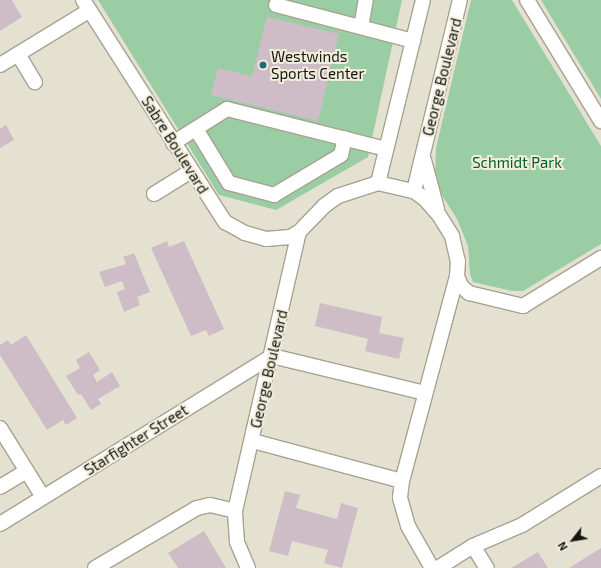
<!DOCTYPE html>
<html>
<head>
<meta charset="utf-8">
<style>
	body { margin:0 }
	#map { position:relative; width:601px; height:568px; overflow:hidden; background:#e5e1d0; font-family:"Exo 2",sans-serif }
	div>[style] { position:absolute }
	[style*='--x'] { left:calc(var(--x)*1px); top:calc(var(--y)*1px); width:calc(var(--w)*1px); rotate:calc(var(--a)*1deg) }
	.green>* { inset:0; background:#9acda4 }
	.building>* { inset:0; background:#cebdc6 }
	.roads { filter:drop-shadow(1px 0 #a6a292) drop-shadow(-1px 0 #a6a292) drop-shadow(0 1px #a6a292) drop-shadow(0 -1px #a6a292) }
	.minor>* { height:14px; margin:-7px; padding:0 7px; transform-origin:7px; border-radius:7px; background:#fff }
	.dots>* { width:11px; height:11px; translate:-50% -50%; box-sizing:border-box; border:2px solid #f2eedd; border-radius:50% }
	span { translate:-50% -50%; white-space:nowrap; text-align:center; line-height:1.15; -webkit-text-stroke:4px #f2eedd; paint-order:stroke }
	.poi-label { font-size:15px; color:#171510 }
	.left { translate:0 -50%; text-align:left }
	.street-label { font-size:15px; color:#171510 }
	.park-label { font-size:15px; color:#015e2b }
	.north { position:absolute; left:553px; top:520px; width:40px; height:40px; -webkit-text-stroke:3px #f2eedd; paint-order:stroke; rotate:239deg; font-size:11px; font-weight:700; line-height:16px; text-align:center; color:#171510 }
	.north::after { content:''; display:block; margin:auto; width:14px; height:18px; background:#171510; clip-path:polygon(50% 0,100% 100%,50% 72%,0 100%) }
</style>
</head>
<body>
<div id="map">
	<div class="green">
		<div style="clip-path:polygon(98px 0,402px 0,368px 157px,276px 210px,219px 195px)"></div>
		<div style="clip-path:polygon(471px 0,512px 0,601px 146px,601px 244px,523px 291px,512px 291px,473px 282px,470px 274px,468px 246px,457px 219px,441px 194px,435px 176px,436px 148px)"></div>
		<div style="clip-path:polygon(541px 0,601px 0,601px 99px)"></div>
	</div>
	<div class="building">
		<div style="clip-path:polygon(0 0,12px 0,22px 17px,0 31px)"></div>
		<div style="clip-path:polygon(267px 17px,339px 34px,318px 121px,211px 95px,218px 68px,252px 76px)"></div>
		<div style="clip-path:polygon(6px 125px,14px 140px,0 148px,0 129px)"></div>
		<div style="clip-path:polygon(167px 241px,169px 247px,184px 241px,224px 329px,209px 336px,206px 330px,191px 336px,151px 248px)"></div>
		<div style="clip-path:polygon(134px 253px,150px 292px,137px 297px,140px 305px,124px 312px,117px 292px,125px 289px,122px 281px,105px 287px,99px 272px,126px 264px,123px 257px)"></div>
		<div style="clip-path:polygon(320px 303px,382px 317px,379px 333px,404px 338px,399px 359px,365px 351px,368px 339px,315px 326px)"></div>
		<div style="clip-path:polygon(26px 335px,77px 418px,66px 425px,63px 420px,47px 430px,0 355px,0 345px,8px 340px,11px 345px)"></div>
		<div style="clip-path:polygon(89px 352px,100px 370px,93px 375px,97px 382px,112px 372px,120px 386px,98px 399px,101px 404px,91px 410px,81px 394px,78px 395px,66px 376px,80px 368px,76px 360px)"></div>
		<div style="clip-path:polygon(285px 491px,300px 495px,296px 508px,337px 519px,341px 503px,358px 508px,342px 568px,324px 563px,328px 550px,292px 541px,288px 556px,269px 551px)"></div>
		<div style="clip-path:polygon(204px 531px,226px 568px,178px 568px,168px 553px)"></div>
		<div style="clip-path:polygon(601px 548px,601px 568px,569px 568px)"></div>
		<div style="clip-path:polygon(538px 552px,548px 568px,511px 568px)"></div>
	</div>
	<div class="roads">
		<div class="minor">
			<div style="--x:83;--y:0;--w:264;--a:57.4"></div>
			<div style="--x:225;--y:222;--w:23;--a:29"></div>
			<div style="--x:245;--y:233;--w:22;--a:16"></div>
			<div style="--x:266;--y:239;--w:24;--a:-5"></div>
			<div style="--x:290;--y:237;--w:10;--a:-29"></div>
			<div style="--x:527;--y:0;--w:142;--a:58.6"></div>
			<div style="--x:276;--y:5;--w:142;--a:14.7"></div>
			<div style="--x:361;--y:27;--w:27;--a:-80"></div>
			<div style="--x:18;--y:54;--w:33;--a:59"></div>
			<div style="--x:0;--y:65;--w:105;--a:-31.4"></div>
			<div style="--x:196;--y:129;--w:63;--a:58.6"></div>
			<div style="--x:229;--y:183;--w:47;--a:14.9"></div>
			<div style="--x:274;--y:195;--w:78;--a:-30.8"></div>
			<div style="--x:341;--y:155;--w:17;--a:-77"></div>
			<div style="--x:173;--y:143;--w:64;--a:-32.2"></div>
			<div style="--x:227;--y:109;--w:164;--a:14.1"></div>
			<div style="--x:424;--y:160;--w:51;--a:75.1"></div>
			<div style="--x:378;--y:183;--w:188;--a:-76.2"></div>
			<div style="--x:414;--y:191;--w:196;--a:-76.5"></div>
			<div style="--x:154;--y:194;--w:44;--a:-31.9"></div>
			<div style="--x:457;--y:276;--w:11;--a:68"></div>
			<div style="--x:461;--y:286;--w:11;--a:41"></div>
			<div style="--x:469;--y:293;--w:56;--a:13.5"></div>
			<div style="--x:523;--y:306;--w:92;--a:-31.6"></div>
			<div style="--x:0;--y:428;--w:81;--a:58.1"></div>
			<div style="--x:253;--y:441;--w:154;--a:15"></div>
			<div style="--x:0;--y:487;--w:31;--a:-31"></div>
			<div style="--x:0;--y:524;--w:320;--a:-31.7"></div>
			<div style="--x:272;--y:356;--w:157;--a:13.6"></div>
			<div style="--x:473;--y:546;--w:26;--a:58"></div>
			<div style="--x:95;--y:568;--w:118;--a:-30.5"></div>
			<div style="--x:197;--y:508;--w:13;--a:-13"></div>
			<div style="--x:210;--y:505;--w:26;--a:13"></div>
			<div style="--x:248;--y:568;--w:28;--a:-113"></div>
			<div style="--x:237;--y:542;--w:31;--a:-94"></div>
			<div style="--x:235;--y:511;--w:286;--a:-77.1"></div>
			<div style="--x:299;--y:232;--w:36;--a:-46"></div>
			<div style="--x:324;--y:206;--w:17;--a:-36"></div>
			<div style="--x:338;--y:196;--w:42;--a:-18"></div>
			<div style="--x:378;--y:183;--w:37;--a:13"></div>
			<div style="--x:414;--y:191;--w:14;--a:36"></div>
			<div style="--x:425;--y:199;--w:21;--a:49"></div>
			<div style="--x:439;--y:215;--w:25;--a:58"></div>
			<div style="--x:452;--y:236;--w:26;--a:77"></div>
			<div style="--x:458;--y:261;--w:15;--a:94"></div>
			<div style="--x:457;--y:276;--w:212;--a:105"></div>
			<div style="--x:402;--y:481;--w:17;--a:97"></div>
			<div style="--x:400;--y:498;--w:29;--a:74"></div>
			<div style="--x:408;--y:526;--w:48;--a:60.3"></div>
			<div style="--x:438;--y:568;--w:41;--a:-32.2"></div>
			<div style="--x:473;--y:546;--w:53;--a:-23.2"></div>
			<div style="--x:522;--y:525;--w:93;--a:-31.8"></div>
		</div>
	</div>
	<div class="dots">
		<div style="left:263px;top:65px;background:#236c76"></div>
	</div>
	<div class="poi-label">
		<span class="left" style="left:271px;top:65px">Westwinds<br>Sports Center</span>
	</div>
	<div class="street-label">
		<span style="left:442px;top:77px;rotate:-76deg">George Boulevard</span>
		<span style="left:175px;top:145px;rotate:58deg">Sabre Boulevard</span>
		<span style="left:269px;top:369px;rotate:-77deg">George Boulevard</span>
		<span style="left:136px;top:440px;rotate:-32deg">Starfighter Street</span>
	</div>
	<div class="park-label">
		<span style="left:517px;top:163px">Schmidt Park</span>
	</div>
	<div class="north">N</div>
</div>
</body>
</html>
